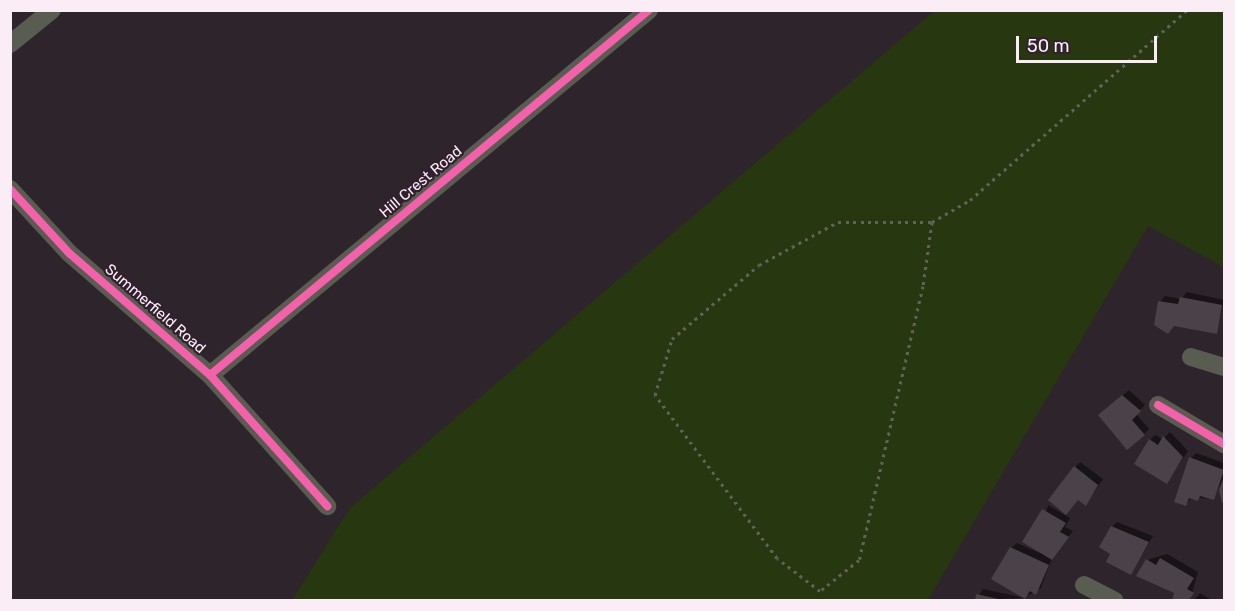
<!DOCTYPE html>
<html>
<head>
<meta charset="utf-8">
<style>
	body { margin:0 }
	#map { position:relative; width:1235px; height:611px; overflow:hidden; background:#2e242c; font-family:Rubik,sans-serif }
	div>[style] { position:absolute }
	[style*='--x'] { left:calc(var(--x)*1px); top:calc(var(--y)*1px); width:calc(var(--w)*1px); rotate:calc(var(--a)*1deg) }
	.green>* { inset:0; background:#27370f }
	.shadow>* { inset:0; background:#0007 }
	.building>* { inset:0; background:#4a4248 }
	.path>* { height:3px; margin-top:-1.5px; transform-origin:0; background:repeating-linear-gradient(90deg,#62625d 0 3px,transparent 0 7.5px) }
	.street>* { height:18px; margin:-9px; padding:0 9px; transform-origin:9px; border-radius:9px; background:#585c51 }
	.cycleway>* { height:8px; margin:-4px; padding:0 4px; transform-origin:4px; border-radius:4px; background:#f560ab }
	span { translate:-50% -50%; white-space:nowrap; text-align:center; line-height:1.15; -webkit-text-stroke:4.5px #32202e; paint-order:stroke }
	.street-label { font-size:15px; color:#faedf6 }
	.frame { position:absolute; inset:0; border:12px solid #faedf6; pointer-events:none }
	.scale { position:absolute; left:1016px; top:36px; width:141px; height:27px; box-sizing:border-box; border:3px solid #faedf6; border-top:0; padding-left:8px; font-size:18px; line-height:21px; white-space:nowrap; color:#faedf6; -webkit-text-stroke:4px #32202e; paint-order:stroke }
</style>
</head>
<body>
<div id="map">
	<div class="green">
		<div style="clip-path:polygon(934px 11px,1224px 11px,1224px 267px,1148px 226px,928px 600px,292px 600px,350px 508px)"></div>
	</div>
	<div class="shadow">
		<div style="clip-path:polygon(1187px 292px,1224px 300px,1216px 333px,1160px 302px,1165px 296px,1181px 299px)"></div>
		<div style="clip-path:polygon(1129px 390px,1145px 405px,1136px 414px,1149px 429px,1144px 434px,1105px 410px)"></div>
		<div style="clip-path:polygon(1170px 432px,1188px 451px,1167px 482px,1150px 440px,1155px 435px,1163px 439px)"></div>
		<div style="clip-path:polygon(1196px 453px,1224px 463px,1224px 477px,1213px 499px,1192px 497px,1186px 504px,1191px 458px)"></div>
		<div style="clip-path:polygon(1080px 462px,1103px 479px,1086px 504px,1079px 498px,1075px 467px)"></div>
		<div style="clip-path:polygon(1048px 505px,1070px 518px,1065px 527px,1073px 531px,1052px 558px,1041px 588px,1025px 597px,1011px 548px,1017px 543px,1037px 552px)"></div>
		<div style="clip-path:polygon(1117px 522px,1153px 536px,1131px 574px,1112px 553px,1112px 527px)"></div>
		<div style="clip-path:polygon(1167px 554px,1198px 572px,1190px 600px,1172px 599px,1176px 593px,1147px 560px)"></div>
		<div style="clip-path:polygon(983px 589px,1025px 598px,976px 600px)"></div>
		<div style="clip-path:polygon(1200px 593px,1212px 600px,1194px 600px)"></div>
	</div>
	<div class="building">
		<div style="clip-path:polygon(1180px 297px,1222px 305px,1217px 334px,1174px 326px,1168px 334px,1154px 325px,1158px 301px,1178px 304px)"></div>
		<div style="clip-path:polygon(1122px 395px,1141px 411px,1132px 420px,1145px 435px,1127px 450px,1098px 415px)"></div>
		<div style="clip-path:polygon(1163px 436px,1183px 457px,1167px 484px,1134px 464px,1149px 439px,1158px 445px)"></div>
		<div style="clip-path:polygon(1189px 457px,1224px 470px,1214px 500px,1200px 496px,1198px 501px,1189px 498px,1186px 506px,1174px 502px)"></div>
		<div style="clip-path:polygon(1074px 466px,1098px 485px,1086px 506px,1078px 500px,1066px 515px,1048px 500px)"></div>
		<div style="clip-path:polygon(1224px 477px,1224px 502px,1222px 503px,1219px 490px)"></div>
		<div style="clip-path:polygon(1042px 509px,1066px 523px,1060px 532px,1069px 537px,1052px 560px,1022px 542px)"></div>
		<div style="clip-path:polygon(1111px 526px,1149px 542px,1131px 575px,1106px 562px,1110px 554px,1099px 547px)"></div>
		<div style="clip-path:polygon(1010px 547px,1049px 565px,1036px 595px,1030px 591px,1025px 599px,991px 579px)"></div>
		<div style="clip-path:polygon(1160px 558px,1194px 578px,1187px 589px,1194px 593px,1189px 600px,1172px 600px,1174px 593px,1136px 576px,1146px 559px,1156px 565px)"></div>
		<div style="clip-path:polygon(976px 594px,1003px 600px,975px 600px)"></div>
	</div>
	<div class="path">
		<div style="--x:932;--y:222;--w:65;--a:98"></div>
		<div style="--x:923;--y:286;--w:281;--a:103.1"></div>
		<div style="--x:859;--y:560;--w:50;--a:141.5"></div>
		<div style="--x:820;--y:591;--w:54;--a:-142.5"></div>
		<div style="--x:777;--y:558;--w:204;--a:-126.8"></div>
		<div style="--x:655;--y:395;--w:59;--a:-73.1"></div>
		<div style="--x:672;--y:339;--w:114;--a:-40.4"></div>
		<div style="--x:759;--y:265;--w:90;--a:-28.6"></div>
		<div style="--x:838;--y:222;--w:94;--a:0"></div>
		<div style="--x:932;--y:222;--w:44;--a:-30.1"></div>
		<div style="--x:970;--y:200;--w:288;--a:-41.2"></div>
	</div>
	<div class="street">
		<div style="--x:10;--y:44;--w:54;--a:-39"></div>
		<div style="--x:10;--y:189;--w:87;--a:47.3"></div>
		<div style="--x:69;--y:253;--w:186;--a:40.9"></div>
		<div style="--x:210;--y:375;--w:176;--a:48.2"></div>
		<div style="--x:1191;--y:357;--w:34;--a:17"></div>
		<div style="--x:210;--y:375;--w:571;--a:-39.74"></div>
		<div style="--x:1158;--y:405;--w:77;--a:30.6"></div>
		<div style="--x:1084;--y:585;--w:34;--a:27"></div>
	</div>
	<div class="cycleway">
		<div style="--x:10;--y:189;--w:87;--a:47.3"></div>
		<div style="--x:69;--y:253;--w:186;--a:40.9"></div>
		<div style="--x:210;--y:375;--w:176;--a:48.2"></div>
		<div style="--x:210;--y:375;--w:571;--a:-39.74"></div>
		<div style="--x:1158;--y:405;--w:77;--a:30.6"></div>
	</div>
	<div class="street-label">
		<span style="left:421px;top:182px;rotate:-40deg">Hill Crest Road</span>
		<span style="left:155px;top:309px;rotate:41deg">Summerfield Road</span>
	</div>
	<div class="frame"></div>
	<div class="scale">50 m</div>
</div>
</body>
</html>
